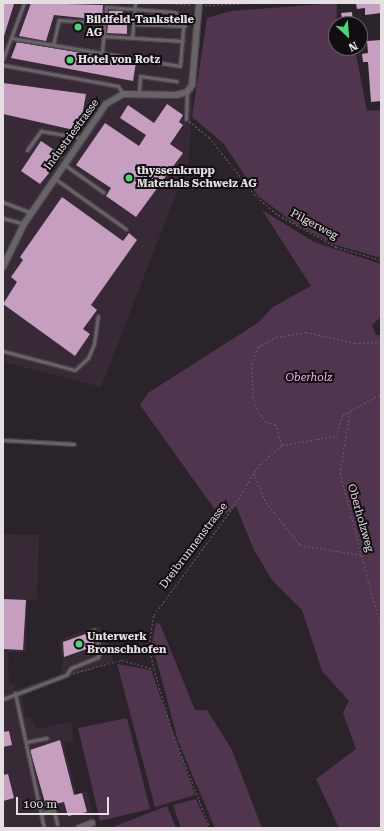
<!DOCTYPE html>
<html>
<head>
<meta charset="utf-8">
<style>
	body { margin:0 }
	#map { position:relative; width:384px; height:831px; overflow:hidden; background:#2b232a; font-family:"Roboto Serif",serif }
	div>[style] { position:absolute }
	[style*='--x'] { left:calc(var(--x)*1px); top:calc(var(--y)*1px); width:calc(var(--w)*1px); rotate:calc(var(--a)*1deg) }
	.built>* { inset:0; background:#372a36 }
	.green>* { inset:0; background:#51344e }
	.building>* { inset:0; background:#c59ec0 }
	.path>* { height:1px; margin-top:-0.5px; transform-origin:0; background:repeating-linear-gradient(90deg,#655e64 0 2px,transparent 0 4px) }
	.roads { filter:drop-shadow(1px 0 #494148) drop-shadow(-1px 0 #494148) drop-shadow(0 1px #494148) drop-shadow(0 -1px #494148) }
	.service>* { height:3px; margin:-1.5px; padding:0 1.5px; transform-origin:1.5px; border-radius:1.5px; background:#676366 }
	.minor>* { height:6px; margin:-3px; padding:0 3px; transform-origin:3px; border-radius:3px; background:#676366 }
	.dots>* { width:11px; height:11px; translate:-50% -50%; box-sizing:border-box; border:2px solid #110e11; border-radius:50% }
	span { translate:-50% -50%; white-space:nowrap; text-align:center; line-height:1.15; -webkit-text-stroke:4px #110e11; paint-order:stroke }
	.poi-label { font-size:11px; color:#e5dfe4; font-weight:700 }
	.left { translate:0 -50%; text-align:left }
	.street-label { font-size:11px; color:#e5dfe4 }
	.park-label { font-size:11px; color:#efb5e8; font-style:italic }
	.frame { position:absolute; inset:0; border:4px solid #e5dfe4; pointer-events:none }
	.north { position:absolute; left:328px; top:16px; width:40px; height:40px; box-sizing:border-box; background:#110e11; border:1px solid #666265; border-radius:50%; rotate:154deg; font-size:11px; font-weight:700; line-height:16px; text-align:center; color:#e5dfe4 }
	.north::after { content:''; display:block; margin:auto; width:14px; height:18px; background:#4ad777; clip-path:polygon(50% 0,100% 100%,50% 72%,0 100%) }
	.scale { position:absolute; left:16px; top:797px; width:93px; height:18px; box-sizing:border-box; border:2px solid #e5dfe4; border-top:0; padding-left:5px; font-size:12px; line-height:14px; white-space:nowrap; color:#e5dfe4; -webkit-text-stroke:3px #110e11; paint-order:stroke }
</style>
</head>
<body>
<div id="map">
	<div class="built">
		<div style="clip-path:polygon(3px 3px,198px 3px,189px 161px,101px 387px,3px 362px)"></div>
		<div style="clip-path:polygon(3px 534px,39px 535px,37px 600px,27px 600px,26px 652px,8px 652px,9px 683px,15px 684px,14px 690px,61px 674px,63px 660px,59px 640px,94px 627px,100px 627px,114px 662px,22px 694px,25px 717px,31px 717px,36px 729px,71px 722px,74px 741px,64px 743px,76px 794px,87px 791px,97px 828px,3px 828px)"></div>
	</div>
	<div class="green">
		<div style="clip-path:polygon(337px 3px,336px 48px,355px 49px,367px 111px,381px 110px,381px 258px,333px 244px,294px 223px,258px 196px,224px 144px,192px 117px,207px 18px,231px 11px)"></div>
		<div style="clip-path:polygon(262px 210px,314px 242px,381px 264px,381px 317px,372px 325px,376px 335px,381px 335px,381px 828px,339px 828px,316px 779px,356px 749px,343px 713px,349px 701px,322px 671px,302px 610px,272px 580px,254px 550px,236px 506px,221px 518px,140px 405px,148px 393px,259px 322px,273px 307px,311px 286px)"></div>
		<div style="clip-path:polygon(156px 623px,160px 624px,195px 710px,207px 710px,232px 750px,262px 828px,215px 828px,178px 741px,152px 643px)"></div>
		<div style="clip-path:polygon(117px 664px,151px 670px,195px 795px,155px 807px)"></div>
		<div style="clip-path:polygon(127px 718px,150px 809px,100px 821px,78px 728px)"></div>
		<div style="clip-path:polygon(196px 799px,209px 828px,181px 828px,173px 805px)"></div>
		<div style="clip-path:polygon(167px 806px,176px 828px,110px 828px)"></div>
	</div>
	<div class="building">
		<div style="clip-path:polygon(3px 3px,14px 4px,4px 36px,3px 36px)"></div>
		<div style="clip-path:polygon(31px 3px,103px 5px,102px 20px,54px 15px,46px 41px,19px 36px)"></div>
		<div style="clip-path:polygon(356px 3px,381px 3px,381px 13px,365px 15px,365px 8px,357px 9px)"></div>
		<div style="clip-path:polygon(109px 11px,123px 11px,122px 20px,127px 20px,127px 34px,107px 33px)"></div>
		<div style="clip-path:polygon(352px 12px,353px 24px,343px 24px,341px 13px)"></div>
		<div style="clip-path:polygon(381px 40px,381px 101px,371px 102px,368px 62px,363px 62px,362px 54px,368px 53px,367px 41px)"></div>
		<div style="clip-path:polygon(17px 42px,136px 62px,133px 81px,11px 58px)"></div>
		<div style="clip-path:polygon(3px 83px,86px 94px,80px 127px,75px 126px,74px 130px,3px 114px)"></div>
		<div style="clip-path:polygon(167px 104px,183px 115px,179px 122px,183px 125px,170px 144px,183px 153px,136px 217px,106px 196px,111px 188px,76px 165px,105px 123px,139px 146px,146px 135px,120px 118px,128px 105px,154px 123px)"></div>
		<div style="clip-path:polygon(41px 141px,63px 156px,40px 184px,21px 171px)"></div>
		<div style="clip-path:polygon(62px 197px,123px 241px,129px 233px,137px 240px,91px 305px,97px 310px,83px 329px,90px 334px,75px 356px,3px 304px,17px 282px,11px 277px,23px 260px,20px 257px)"></div>
		<div style="clip-path:polygon(3px 599px,26px 600px,23px 650px,3px 649px)"></div>
		<div style="clip-path:polygon(91px 632px,95px 646px,64px 657px,63px 642px)"></div>
		<div style="clip-path:polygon(9px 731px,12px 745px,3px 747px,3px 732px)"></div>
		<div style="clip-path:polygon(60px 740px,74px 795px,82px 793px,87px 812px,68px 816px,64px 802px,46px 806px,30px 750px)"></div>
		<div style="clip-path:polygon(8px 774px,14px 798px,3px 801px,3px 775px)"></div>
	</div>
	<div class="path">
		<div style="--x:168;--y:3;--w:24;--a:5"></div>
		<div style="--x:205;--y:5;--w:50;--a:-2.3"></div>
		<div style="--x:189;--y:121;--w:26;--a:39"></div>
		<div style="--x:209;--y:137;--w:73;--a:51.7"></div>
		<div style="--x:254;--y:194;--w:28;--a:42"></div>
		<div style="--x:275;--y:213;--w:70;--a:29.1"></div>
		<div style="--x:336;--y:247;--w:47;--a:16.1"></div>
		<div style="--x:350;--y:412;--w:62;--a:99.3"></div>
		<div style="--x:340;--y:473;--w:160;--a:75.2"></div>
		<div style="--x:282;--y:445;--w:21;--a:-107"></div>
		<div style="--x:276;--y:425;--w:9;--a:-162"></div>
		<div style="--x:267;--y:422;--w:12;--a:-132"></div>
		<div style="--x:259;--y:413;--w:17;--a:-111"></div>
		<div style="--x:253;--y:397;--w:33;--a:-92"></div>
		<div style="--x:252;--y:364;--w:18;--a:-71"></div>
		<div style="--x:258;--y:347;--w:21;--a:-29"></div>
		<div style="--x:276;--y:337;--w:30;--a:-9"></div>
		<div style="--x:306;--y:332;--w:50;--a:12.7"></div>
		<div style="--x:355;--y:343;--w:26;--a:-2"></div>
		<div style="--x:254;--y:473;--w:31;--a:68"></div>
		<div style="--x:266;--y:502;--w:55;--a:51.7"></div>
		<div style="--x:300;--y:545;--w:63;--a:9.2"></div>
		<div style="--x:73;--y:673;--w:51;--a:-14.9"></div>
		<div style="--x:122;--y:660;--w:32;--a:16"></div>
		<div style="--x:210;--y:828;--w:107;--a:-111.3"></div>
		<div style="--x:171;--y:728;--w:61;--a:-106.1"></div>
		<div style="--x:154;--y:669;--w:25;--a:-102"></div>
		<div style="--x:149;--y:645;--w:30;--a:-81"></div>
		<div style="--x:154;--y:615;--w:135;--a:-53.7"></div>
		<div style="--x:234;--y:506;--w:48;--a:-58.6"></div>
		<div style="--x:259;--y:465;--w:30;--a:-41"></div>
		<div style="--x:282;--y:445;--w:55;--a:-9.5"></div>
		<div style="--x:336;--y:436;--w:22;--a:-72"></div>
		<div style="--x:343;--y:415;--w:43;--a:-28.9"></div>
	</div>
	<div class="roads">
		<div class="service">
			<div style="--x:133;--y:24;--w:52;--a:2.2"></div>
			<div style="--x:103;--y:36;--w:80;--a:3.6"></div>
			<div style="--x:11;--y:38;--w:92;--a:9.4"></div>
			<div style="--x:102;--y:53;--w:79;--a:9.5"></div>
			<div style="--x:180;--y:66;--w:49;--a:-85.3"></div>
			<div style="--x:184;--y:17;--w:11;--a:-153"></div>
			<div style="--x:174;--y:12;--w:68;--a:-175.8"></div>
			<div style="--x:106;--y:7;--w:46;--a:95"></div>
			<div style="--x:132;--y:38;--w:35;--a:-85"></div>
			<div style="--x:53;--y:45;--w:26;--a:-77"></div>
			<div style="--x:59;--y:20;--w:45;--a:3.8"></div>
			<div style="--x:3;--y:59;--w:60;--a:-69.4"></div>
			<div style="--x:3;--y:65;--w:117;--a:10.3"></div>
			<div style="--x:118;--y:86;--w:9;--a:58"></div>
			<div style="--x:139;--y:92;--w:16;--a:-86"></div>
			<div style="--x:140;--y:76;--w:37;--a:8"></div>
			<div style="--x:186;--y:119;--w:26;--a:-88"></div>
			<div style="--x:27;--y:150;--w:24;--a:-54"></div>
			<div style="--x:41;--y:131;--w:42;--a:9.7"></div>
			<div style="--x:65;--y:165;--w:47;--a:35.4"></div>
			<div style="--x:54;--y:178;--w:88;--a:35.3"></div>
			<div style="--x:3;--y:202;--w:30;--a:21"></div>
			<div style="--x:3;--y:218;--w:22;--a:16"></div>
			<div style="--x:3;--y:351;--w:74;--a:14.8"></div>
			<div style="--x:75;--y:370;--w:18;--a:-43"></div>
			<div style="--x:88;--y:358;--w:15;--a:-67"></div>
			<div style="--x:94;--y:344;--w:28;--a:-82"></div>
			<div style="--x:3;--y:440;--w:71;--a:3.2"></div>
			<div style="--x:15;--y:693;--w:138;--a:77.9"></div>
			<div style="--x:3;--y:699;--w:67;--a:-20.9"></div>
			<div style="--x:66;--y:675;--w:9;--a:-54"></div>
			<div style="--x:71;--y:668;--w:29;--a:-22"></div>
			<div style="--x:98;--y:657;--w:6;--a:-72"></div>
			<div style="--x:100;--y:651;--w:22;--a:-106"></div>
			<div style="--x:26;--y:742;--w:21;--a:-11"></div>
			<div style="--x:41;--y:813;--w:13;--a:-13"></div>
			<div style="--x:54;--y:810;--w:14;--a:78"></div>
		</div>
		<div class="minor">
			<div style="--x:3;--y:267;--w:48;--a:-64"></div>
			<div style="--x:24;--y:224;--w:145;--a:-55.7"></div>
			<div style="--x:106;--y:104;--w:20;--a:-30"></div>
			<div style="--x:123;--y:94;--w:53;--a:1.1"></div>
			<div style="--x:176;--y:95;--w:11;--a:-15"></div>
			<div style="--x:187;--y:92;--w:9;--a:-54"></div>
			<div style="--x:192;--y:85;--w:82;--a:-85.1"></div>
			<div style="--x:79;--y:828;--w:14;--a:-21"></div>
		</div>
	</div>
	<div class="dots">
		<div style="left:78px;top:27px;background:#4ad777"></div>
		<div style="left:70px;top:60px;background:#4ad777"></div>
		<div style="left:129px;top:178px;background:#4ad777"></div>
		<div style="left:79px;top:644px;background:#4ad777"></div>
	</div>
	<div class="poi-label">
		<span class="left" style="left:86px;top:27px">Bildfeld-Tankstelle<br>AG</span>
		<span class="left" style="left:78px;top:60px">Hotel von Rotz</span>
		<span class="left" style="left:137px;top:178px">thyssenkrupp<br>Materials Schweiz AG</span>
		<span class="left" style="left:87px;top:644px">Unterwerk<br>Bronschhofen</span>
	</div>
	<div class="street-label">
		<span style="left:72px;top:135px;rotate:-54deg">Industriestrasse</span>
		<span style="left:314px;top:225px;rotate:28deg">Pilgerweg</span>
		<span style="left:360px;top:518px;rotate:74deg">Oberholzweg</span>
		<span style="left:194px;top:546px;rotate:-53deg">Dreibrunnenstrasse</span>
	</div>
	<div class="park-label">
		<span style="left:309px;top:378px">Oberholz</span>
	</div>
	<div class="frame"></div>
	<div class="north">N</div>
	<div class="scale">100 m</div>
</div>
</body>
</html>
